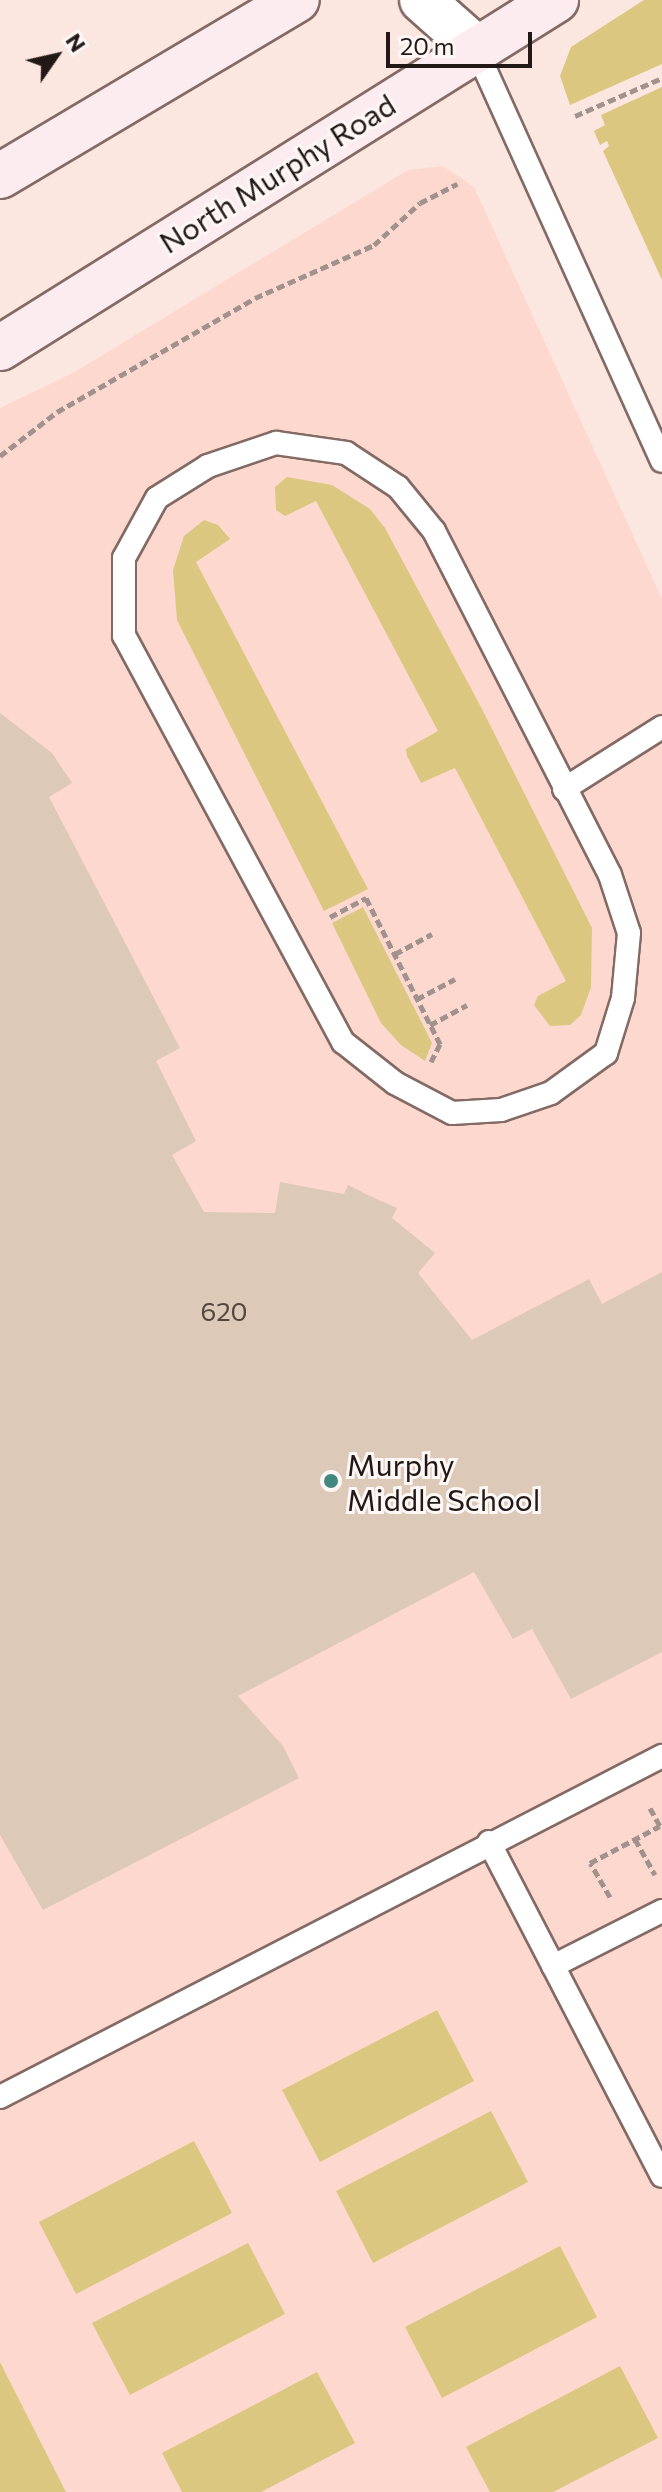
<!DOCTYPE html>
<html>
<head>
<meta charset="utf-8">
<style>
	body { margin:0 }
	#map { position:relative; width:662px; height:2492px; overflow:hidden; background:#fce6e0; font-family:Commissioner,sans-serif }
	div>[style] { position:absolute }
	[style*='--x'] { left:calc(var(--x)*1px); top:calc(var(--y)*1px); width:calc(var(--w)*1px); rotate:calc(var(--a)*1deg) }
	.built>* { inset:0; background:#fdd8cf }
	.green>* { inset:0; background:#dbc77f }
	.building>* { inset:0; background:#ddc9b7 }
	.path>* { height:5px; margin-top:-2.5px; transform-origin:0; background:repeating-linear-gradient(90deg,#a2928d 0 8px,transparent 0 12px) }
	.roads { filter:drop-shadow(2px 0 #836a64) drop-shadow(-2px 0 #836a64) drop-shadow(0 2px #836a64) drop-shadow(0 -2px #836a64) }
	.lane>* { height:22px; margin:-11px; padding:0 11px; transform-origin:11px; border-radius:11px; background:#fff }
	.street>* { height:44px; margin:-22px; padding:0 22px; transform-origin:22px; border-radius:22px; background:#fff }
	.secondary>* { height:44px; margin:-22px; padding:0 22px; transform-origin:22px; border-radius:22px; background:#fcecef }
	.dots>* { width:22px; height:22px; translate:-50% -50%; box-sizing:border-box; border:4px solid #fdf7f5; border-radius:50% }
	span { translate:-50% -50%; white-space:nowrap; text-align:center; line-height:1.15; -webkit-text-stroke:6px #fdf7f5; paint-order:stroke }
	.number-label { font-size:26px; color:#51453e }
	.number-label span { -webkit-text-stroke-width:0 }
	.street-label { font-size:30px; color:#221916 }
	.poi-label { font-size:30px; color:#221916 }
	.left { translate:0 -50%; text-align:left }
	.north { position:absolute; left:16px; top:16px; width:80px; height:80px; -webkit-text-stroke:6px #fdf7f5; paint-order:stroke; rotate:56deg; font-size:22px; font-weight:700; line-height:32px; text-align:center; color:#221916 }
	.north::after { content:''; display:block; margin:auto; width:28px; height:36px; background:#221916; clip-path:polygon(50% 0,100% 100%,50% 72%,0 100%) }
	.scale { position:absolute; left:386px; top:32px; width:146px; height:36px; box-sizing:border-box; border:4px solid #221916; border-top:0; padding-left:10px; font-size:24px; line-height:28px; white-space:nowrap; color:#221916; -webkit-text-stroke:6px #fdf7f5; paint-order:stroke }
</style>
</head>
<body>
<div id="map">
	<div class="built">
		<div style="clip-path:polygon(443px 166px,474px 187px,662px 599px,662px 2492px,66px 2492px,0 2362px,0 408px,73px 373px,408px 170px)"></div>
	</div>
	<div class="green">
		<div style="clip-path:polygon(644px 0,662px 0,662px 64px,570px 105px,560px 76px,571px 47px)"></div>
		<div style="clip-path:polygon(662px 87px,662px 280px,603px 151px,609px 146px,607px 141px,600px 145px,594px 131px,605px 125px,601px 115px)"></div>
		<div style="clip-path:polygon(287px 477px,332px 485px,370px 509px,385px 528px,482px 709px,592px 928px,591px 987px,581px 1015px,570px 1025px,550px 1026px,534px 1005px,538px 996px,566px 981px,455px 768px,421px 783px,407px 756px,406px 749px,438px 731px,316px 501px,285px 516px,276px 510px,275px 487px)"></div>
		<div style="clip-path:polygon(204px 520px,218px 525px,230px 539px,196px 562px,368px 889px,324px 911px,177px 620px,173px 570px,184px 536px)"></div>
		<div style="clip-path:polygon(363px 907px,432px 1043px,425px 1061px,401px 1045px,381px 1023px,332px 923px)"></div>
		<div style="clip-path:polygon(437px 2010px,474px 2081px,320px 2162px,282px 2090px)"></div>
		<div style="clip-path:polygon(491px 2111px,528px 2182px,373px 2263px,336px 2191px)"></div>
		<div style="clip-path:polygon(194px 2141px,232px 2213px,76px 2294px,39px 2222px)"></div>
		<div style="clip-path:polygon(248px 2243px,285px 2314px,130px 2395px,92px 2323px)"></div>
		<div style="clip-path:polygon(560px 2246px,597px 2317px,442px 2398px,405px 2327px)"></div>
		<div style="clip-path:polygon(0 2362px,66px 2492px,0 2492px)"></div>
		<div style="clip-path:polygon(620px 2366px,658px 2438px,553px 2492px,490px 2492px,466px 2447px)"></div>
		<div style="clip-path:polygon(317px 2372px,355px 2443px,261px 2492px,182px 2492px,162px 2453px)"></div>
	</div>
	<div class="building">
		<div style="clip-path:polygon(0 713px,52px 753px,72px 783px,49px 797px,180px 1048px,156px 1061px,196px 1141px,172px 1155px,204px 1212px,275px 1213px,280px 1182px,344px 1194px,348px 1185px,370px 1196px,397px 1208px,392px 1218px,435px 1253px,418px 1273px,472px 1340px,589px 1279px,602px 1304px,662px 1272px,662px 1652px,571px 1699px,532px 1629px,513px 1639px,474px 1572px,238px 1696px,283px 1746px,299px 1778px,43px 1910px,0 1835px)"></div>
	</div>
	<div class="path">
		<div style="--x:575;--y:116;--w:95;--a:-23.6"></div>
		<div style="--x:0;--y:456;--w:72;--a:-37.7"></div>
		<div style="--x:57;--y:412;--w:228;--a:-29.9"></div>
		<div style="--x:255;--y:298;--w:130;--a:-24"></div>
		<div style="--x:374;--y:245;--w:62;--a:-42.4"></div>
		<div style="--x:420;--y:203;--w:42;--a:-27.2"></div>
		<div style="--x:330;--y:917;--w:41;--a:-27.8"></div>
		<div style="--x:366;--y:898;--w:164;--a:63.1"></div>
		<div style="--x:440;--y:1044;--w:20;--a:117"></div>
		<div style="--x:395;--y:954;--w:42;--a:-28.4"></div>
		<div style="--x:417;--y:999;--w:43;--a:-27.8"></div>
		<div style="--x:430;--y:1025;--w:42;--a:-28.4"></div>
		<div style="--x:650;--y:1808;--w:23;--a:61"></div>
		<div style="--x:635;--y:1839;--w:41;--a:60.9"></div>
		<div style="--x:610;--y:1897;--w:39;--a:-120"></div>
		<div style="--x:590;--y:1863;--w:79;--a:-27.9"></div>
	</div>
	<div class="roads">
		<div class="lane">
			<div style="--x:475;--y:47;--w:454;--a:65.7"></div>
			<div style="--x:276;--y:443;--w:71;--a:8.1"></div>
			<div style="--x:346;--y:453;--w:62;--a:33.2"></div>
			<div style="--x:398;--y:487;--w:57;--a:50.7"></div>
			<div style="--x:434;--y:531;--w:386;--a:62.9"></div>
			<div style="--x:610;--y:875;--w:61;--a:71.9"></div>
			<div style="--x:629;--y:933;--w:65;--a:95.3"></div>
			<div style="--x:623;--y:998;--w:58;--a:107.2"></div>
			<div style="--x:606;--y:1053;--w:68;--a:144"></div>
			<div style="--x:551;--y:1093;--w:53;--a:161.2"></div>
			<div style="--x:501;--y:1110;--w:49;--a:176.5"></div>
			<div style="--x:452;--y:1113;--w:64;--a:-152.2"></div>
			<div style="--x:395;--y:1083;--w:66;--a:-141.7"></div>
			<div style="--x:343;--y:1042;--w:461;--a:-118.3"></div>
			<div style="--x:124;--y:636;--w:78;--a:-90"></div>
			<div style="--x:124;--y:558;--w:68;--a:-61.2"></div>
			<div style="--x:157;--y:498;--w:60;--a:-32.1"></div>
			<div style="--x:208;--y:466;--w:72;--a:-18.7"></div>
			<div style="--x:564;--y:789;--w:116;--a:-32.3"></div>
			<div style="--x:489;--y:1842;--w:376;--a:62.6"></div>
			<div style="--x:553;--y:1966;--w:122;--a:-26.8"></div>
			<div style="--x:0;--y:2097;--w:745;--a:-27.25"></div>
		</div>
		<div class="street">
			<div style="--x:422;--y:0;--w:71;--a:41.6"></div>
		</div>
		<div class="secondary">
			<div style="--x:0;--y:176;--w:345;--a:-30.7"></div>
			<div style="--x:0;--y:348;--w:656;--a:-32.04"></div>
		</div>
	</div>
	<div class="dots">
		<div style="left:331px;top:1481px;background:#42887e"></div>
	</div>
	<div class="number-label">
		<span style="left:224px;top:1311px">620</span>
	</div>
	<div class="street-label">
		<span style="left:277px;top:173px;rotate:-32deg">North Murphy Road</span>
	</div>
	<div class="poi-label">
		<span class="left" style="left:347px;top:1481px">Murphy<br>Middle School</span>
	</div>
	<div class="north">N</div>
	<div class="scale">20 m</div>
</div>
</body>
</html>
